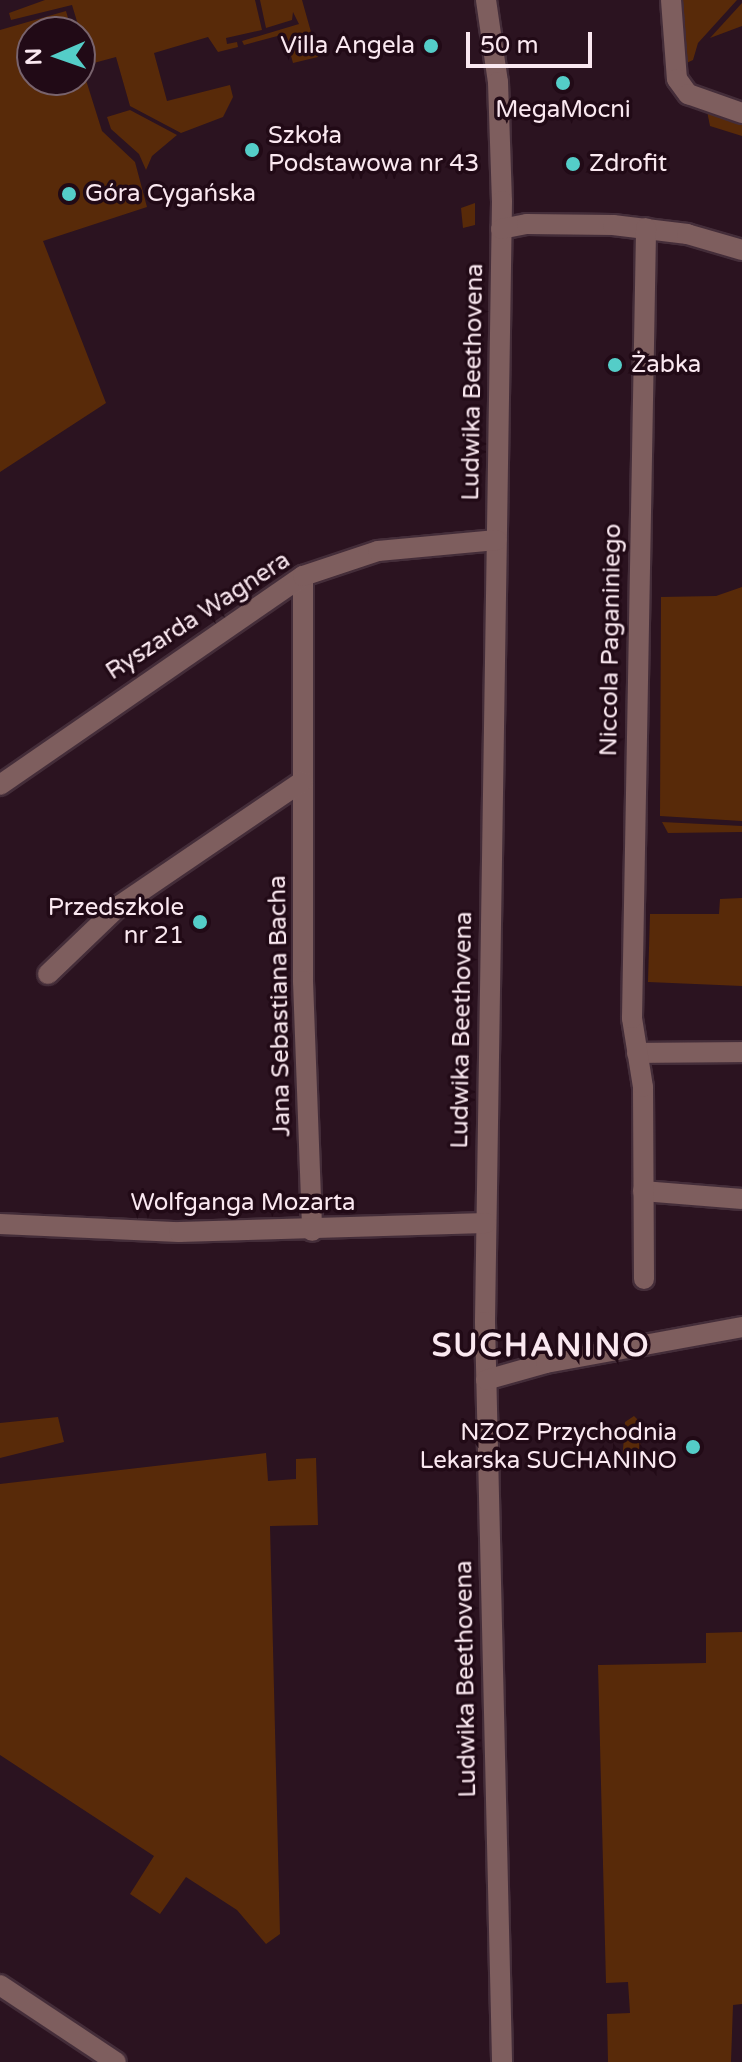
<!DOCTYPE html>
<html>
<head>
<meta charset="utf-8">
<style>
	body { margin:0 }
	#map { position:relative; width:742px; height:2062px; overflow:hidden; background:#2b1320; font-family:"Varela Round",sans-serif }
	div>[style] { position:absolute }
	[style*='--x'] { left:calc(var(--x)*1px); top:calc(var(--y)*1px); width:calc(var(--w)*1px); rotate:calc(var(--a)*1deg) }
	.green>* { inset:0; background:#582a09 }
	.roads { filter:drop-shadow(2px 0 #442d39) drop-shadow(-2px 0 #442d39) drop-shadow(0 2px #442d39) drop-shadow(0 -2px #442d39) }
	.minor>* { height:20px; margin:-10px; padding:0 10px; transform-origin:10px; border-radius:10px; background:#7e5e5e }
	.dots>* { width:22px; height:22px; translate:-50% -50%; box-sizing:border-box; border:4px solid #210a16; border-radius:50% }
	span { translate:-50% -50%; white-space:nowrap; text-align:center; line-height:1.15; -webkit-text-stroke:7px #210a16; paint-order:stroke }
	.poi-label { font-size:24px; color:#fae8f0 }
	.right { translate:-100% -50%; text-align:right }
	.left { translate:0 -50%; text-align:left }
	.street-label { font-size:24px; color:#fae8f0 }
	.district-label { font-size:32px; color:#fae8f0; font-weight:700; letter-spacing:2px }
	.north { position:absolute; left:16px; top:16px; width:80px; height:80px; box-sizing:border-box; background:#210a16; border:2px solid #78636d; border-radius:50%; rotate:268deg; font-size:22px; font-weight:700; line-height:32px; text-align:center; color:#fae8f0 }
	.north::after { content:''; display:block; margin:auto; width:28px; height:36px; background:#54cdc8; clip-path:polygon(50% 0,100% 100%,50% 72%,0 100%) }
	.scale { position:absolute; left:466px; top:32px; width:126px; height:36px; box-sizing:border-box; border:4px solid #fae8f0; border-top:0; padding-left:10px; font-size:24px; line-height:28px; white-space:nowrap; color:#fae8f0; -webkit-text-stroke:6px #210a16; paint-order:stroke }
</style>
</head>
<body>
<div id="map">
	<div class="green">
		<div style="clip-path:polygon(45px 0,255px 0,262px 30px,226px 38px,227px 44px,237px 42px,238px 47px,218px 52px,208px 37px,154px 53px,167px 101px,230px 85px,233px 97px,223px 117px,181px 133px,130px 106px,116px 57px,90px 64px,72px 5px,11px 20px,9px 13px)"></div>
		<div style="clip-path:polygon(260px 0,302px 0,318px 57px,293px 63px,285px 34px,244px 45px,242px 41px,299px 24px,293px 12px,292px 20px,266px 28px)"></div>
		<div style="clip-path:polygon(676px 0,737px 0,698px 43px,693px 60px,680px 66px)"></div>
		<div style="clip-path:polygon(742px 3px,742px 26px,710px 38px)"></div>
		<div style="clip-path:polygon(66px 11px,72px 32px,32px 32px,32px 80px,80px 80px,80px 61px,102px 131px,135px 162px,147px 207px,43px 241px,106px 403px,0 472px,0 30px)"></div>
		<div style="clip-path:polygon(130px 110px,177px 135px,152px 156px,146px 170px,139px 154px,111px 129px,107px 117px)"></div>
		<div style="clip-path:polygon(707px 111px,742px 123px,742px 136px,710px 126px)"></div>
		<div style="clip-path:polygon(475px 203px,475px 225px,463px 228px,461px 208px)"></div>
		<div style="clip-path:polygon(742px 587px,742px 821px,660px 816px,661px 597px,716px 596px)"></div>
		<div style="clip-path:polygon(662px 822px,742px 826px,742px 832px,668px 833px)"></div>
		<div style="clip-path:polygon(742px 898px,742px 986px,648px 982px,650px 914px,719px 914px,720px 899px)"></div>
		<div style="clip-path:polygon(634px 1416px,643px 1425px,637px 1468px,622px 1464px,625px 1422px)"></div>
		<div style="clip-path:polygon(58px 1417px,64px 1442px,0 1458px,0 1423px)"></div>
		<div style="clip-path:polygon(266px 1453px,268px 1481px,296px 1479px,296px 1459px,316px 1458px,318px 1525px,270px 1526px,280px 1934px,266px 1944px,237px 1910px,186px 1877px,160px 1914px,130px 1894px,154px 1856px,0 1755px,0 1484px)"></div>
		<div style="clip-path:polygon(742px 1632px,742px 2004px,733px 2005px,731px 2062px,608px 2062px,607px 2014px,630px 2013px,628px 1982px,606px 1983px,598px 1665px,706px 1663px,706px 1633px)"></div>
	</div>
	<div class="roads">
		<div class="minor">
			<div style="--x:486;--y:0;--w:83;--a:81.7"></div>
			<div style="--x:498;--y:82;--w:119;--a:88.1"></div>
			<div style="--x:502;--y:201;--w:1121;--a:90.87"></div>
			<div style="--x:485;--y:1322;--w:740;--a:88.68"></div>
			<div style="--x:671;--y:0;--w:79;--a:85.7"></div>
			<div style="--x:677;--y:79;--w:19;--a:54"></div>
			<div style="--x:688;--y:94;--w:57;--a:19.4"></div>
			<div style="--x:501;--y:229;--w:26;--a:-11"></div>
			<div style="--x:527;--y:224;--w:86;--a:0.7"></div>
			<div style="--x:613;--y:225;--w:75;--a:6.9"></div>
			<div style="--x:687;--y:234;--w:57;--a:16.2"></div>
			<div style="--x:303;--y:576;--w:405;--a:90"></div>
			<div style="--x:303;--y:981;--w:250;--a:87.9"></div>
			<div style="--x:0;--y:785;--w:368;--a:-34.6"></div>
			<div style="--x:303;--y:576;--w:79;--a:-18.4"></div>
			<div style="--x:378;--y:551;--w:119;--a:-5.3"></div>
			<div style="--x:48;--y:974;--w:98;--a:-43.8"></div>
			<div style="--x:119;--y:906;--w:222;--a:-34.2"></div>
			<div style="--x:637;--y:1053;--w:105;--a:-0.5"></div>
			<div style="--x:643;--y:1191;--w:99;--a:4.6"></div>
			<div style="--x:0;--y:1224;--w:179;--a:2.6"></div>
			<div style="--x:179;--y:1232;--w:307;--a:-1.7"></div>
			<div style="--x:644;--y:1279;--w:192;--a:-90.3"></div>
			<div style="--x:643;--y:1087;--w:70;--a:-99.1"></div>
			<div style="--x:632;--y:1018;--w:790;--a:-88.98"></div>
			<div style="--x:486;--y:1380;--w:62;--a:-15.8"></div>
			<div style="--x:546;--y:1363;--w:199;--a:-10.4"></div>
			<div style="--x:0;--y:1985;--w:139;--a:33.6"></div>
		</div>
	</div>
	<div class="dots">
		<div style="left:431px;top:46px;background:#54cdc8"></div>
		<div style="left:563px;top:83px;background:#54cdc8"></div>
		<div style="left:252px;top:150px;background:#54cdc8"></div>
		<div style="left:573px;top:164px;background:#54cdc8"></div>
		<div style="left:69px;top:194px;background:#54cdc8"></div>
		<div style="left:615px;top:365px;background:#54cdc8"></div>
		<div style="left:200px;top:922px;background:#54cdc8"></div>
		<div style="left:693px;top:1447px;background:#54cdc8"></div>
	</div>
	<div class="poi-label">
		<span class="right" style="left:415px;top:46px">Villa Angela</span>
		<span style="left:563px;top:110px">MegaMocni</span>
		<span class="left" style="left:268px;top:150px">Szkoła<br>Podstawowa nr 43</span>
		<span class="left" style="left:589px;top:164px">Zdrofit</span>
		<span class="left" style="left:85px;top:194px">Góra Cygańska</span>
		<span class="left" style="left:631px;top:365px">Żabka</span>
		<span class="right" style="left:184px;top:922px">Przedszkole<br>nr 21</span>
		<span class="right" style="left:677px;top:1447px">NZOZ Przychodnia<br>Lekarska SUCHANINO</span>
	</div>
	<div class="street-label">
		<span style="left:473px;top:382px;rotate:-89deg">Ludwika Beethovena</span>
		<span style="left:198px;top:616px;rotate:-33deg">Ryszarda Wagnera</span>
		<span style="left:611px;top:640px;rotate:-89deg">Niccola Paganiniego</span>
		<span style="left:280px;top:1006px;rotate:-91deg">Jana Sebastiana Bacha</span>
		<span style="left:462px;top:1030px;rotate:-89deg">Ludwika Beethovena</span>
		<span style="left:243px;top:1203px">Wolfganga Mozarta</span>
		<span style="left:466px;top:1679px;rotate:-91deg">Ludwika Beethovena</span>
	</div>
	<div class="district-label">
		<span style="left:541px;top:1346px">SUCHANINO</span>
	</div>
	<div class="north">N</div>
	<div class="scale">50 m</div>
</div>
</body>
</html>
